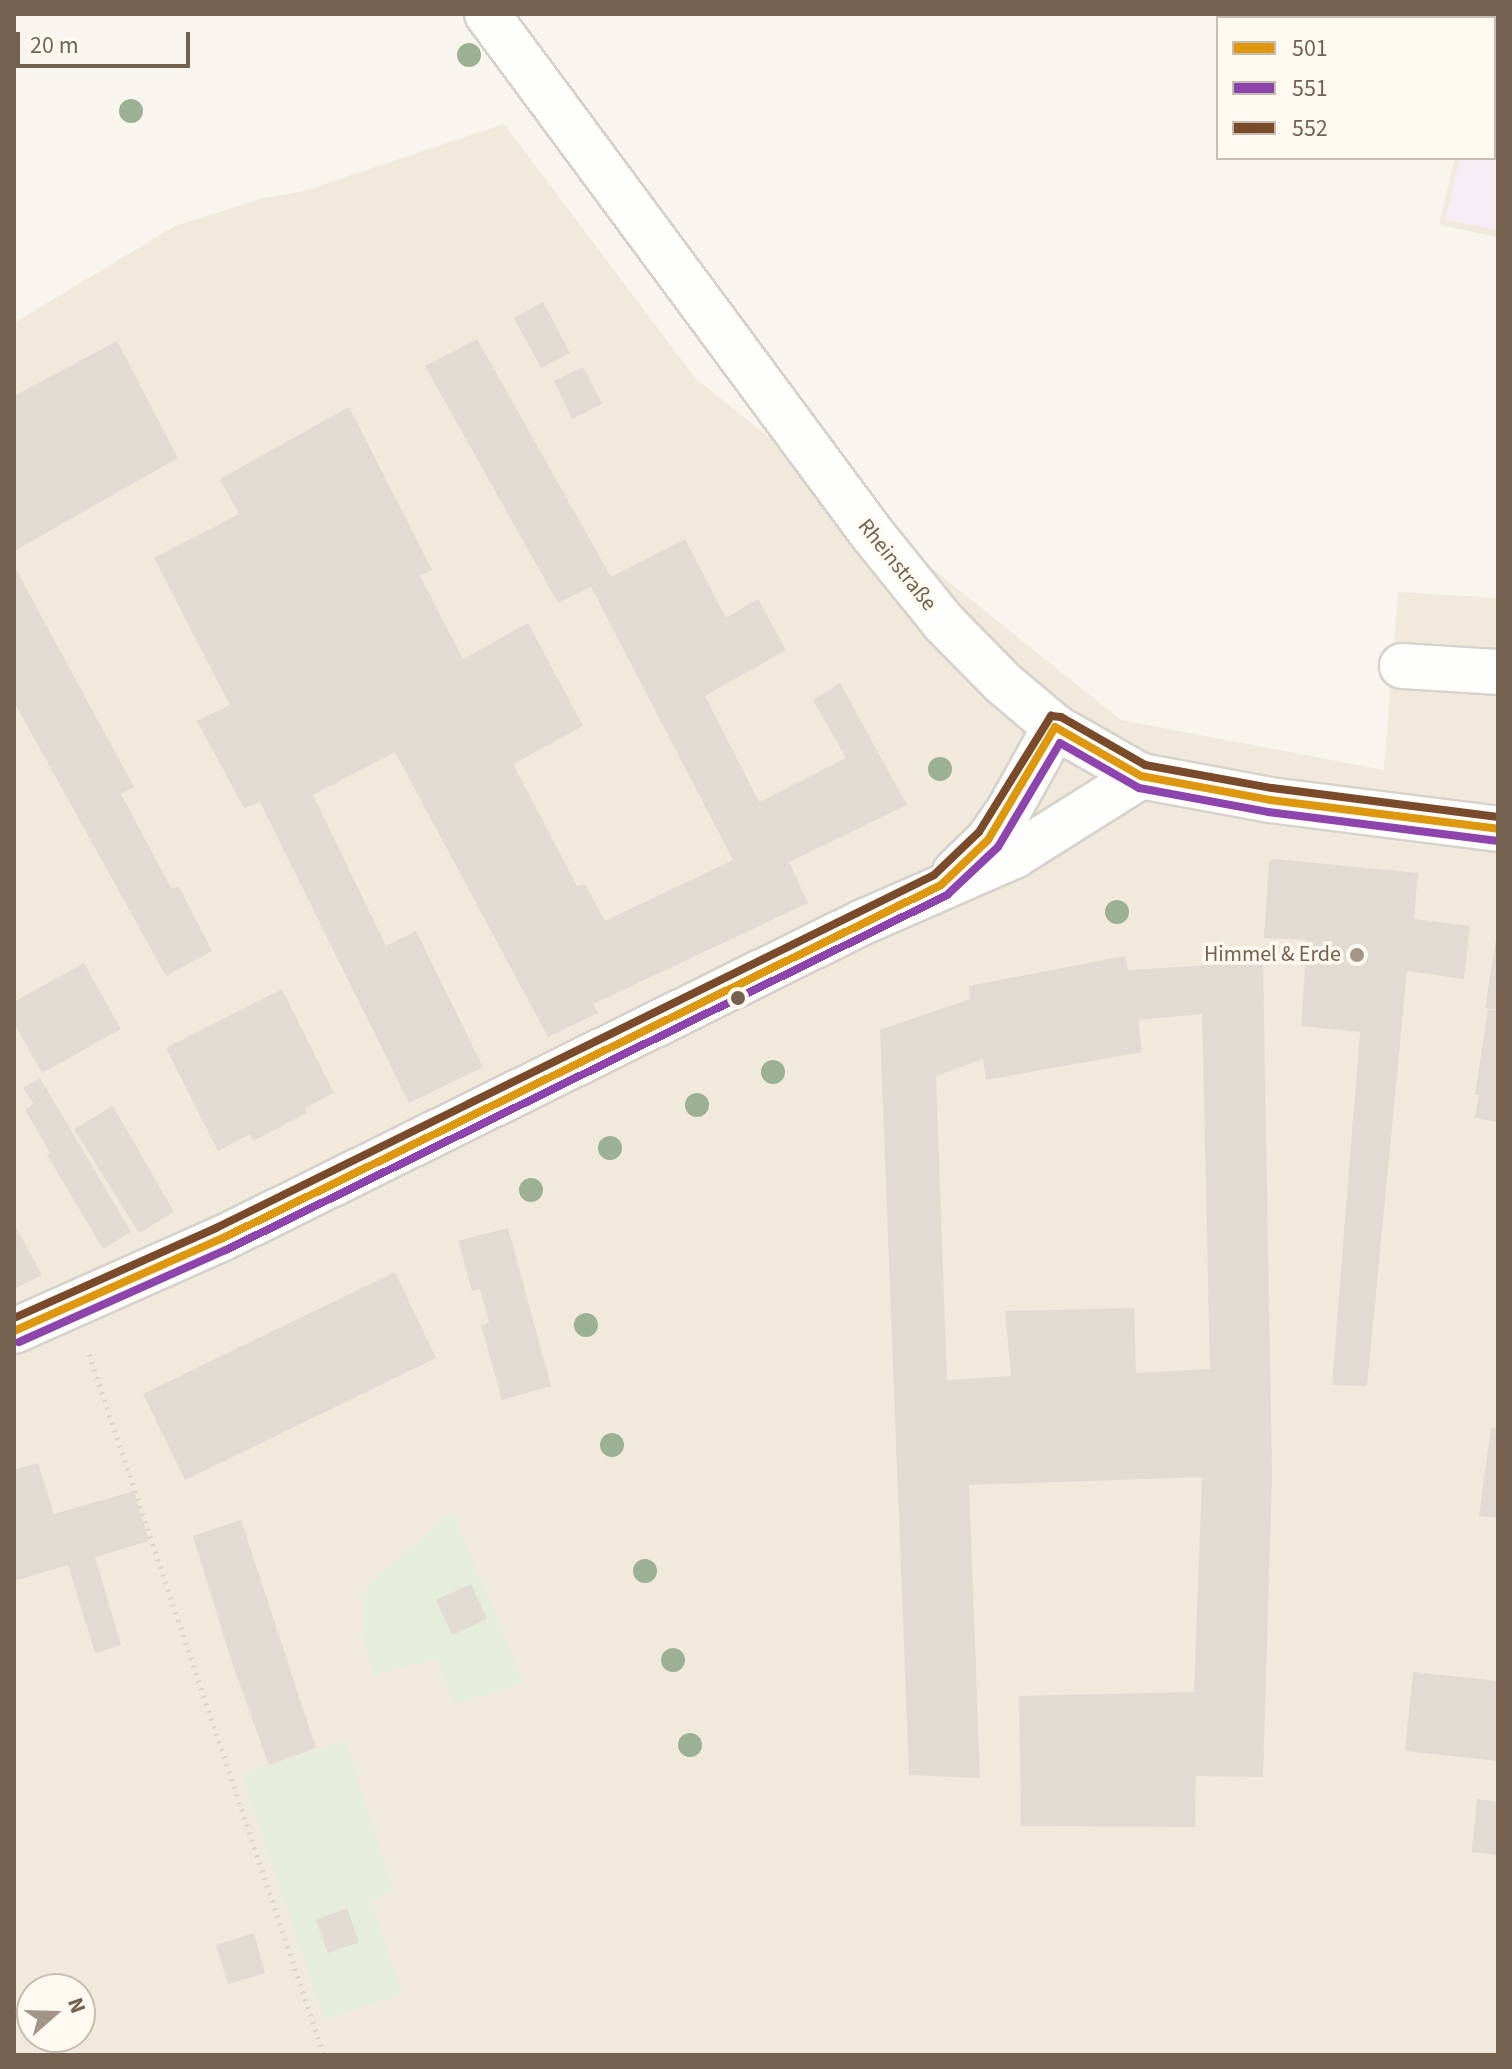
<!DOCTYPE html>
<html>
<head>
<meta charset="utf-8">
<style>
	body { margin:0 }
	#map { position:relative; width:1512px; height:2069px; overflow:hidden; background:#f8f5ee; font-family:"Source Sans 3",sans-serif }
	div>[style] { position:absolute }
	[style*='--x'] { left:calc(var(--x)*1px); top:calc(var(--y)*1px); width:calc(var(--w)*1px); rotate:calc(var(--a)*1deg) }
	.residential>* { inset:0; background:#f0e9dc }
	.education>* { inset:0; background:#f6edf4 }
	.green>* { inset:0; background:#e4eeda }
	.building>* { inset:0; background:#e2dbd3 }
	.path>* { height:5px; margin-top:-2.5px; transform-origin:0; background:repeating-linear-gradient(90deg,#dad5d0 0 2px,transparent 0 8px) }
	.roads { filter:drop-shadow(2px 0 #d7d2cc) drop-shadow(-2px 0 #d7d2cc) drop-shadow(0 2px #d7d2cc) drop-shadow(0 -2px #d7d2cc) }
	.minor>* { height:44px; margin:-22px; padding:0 22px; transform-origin:22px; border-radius:22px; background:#fefefc }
	.bus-1>* { height:8px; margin:-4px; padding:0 4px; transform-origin:4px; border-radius:4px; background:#dd9810 }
	.bus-2>* { height:8px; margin:-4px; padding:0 4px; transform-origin:4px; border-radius:4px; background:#8e44ad }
	.bus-3>* { height:8px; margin:-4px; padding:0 4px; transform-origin:4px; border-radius:4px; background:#7a4b2a }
	.trees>* { width:24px; height:24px; margin:-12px; border-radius:50%; background:#9cb193 }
	.dots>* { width:22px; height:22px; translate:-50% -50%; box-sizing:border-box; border:4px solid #fefaf1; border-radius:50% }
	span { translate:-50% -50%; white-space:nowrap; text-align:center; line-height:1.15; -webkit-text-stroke:7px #fefaf1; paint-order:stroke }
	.street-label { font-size:22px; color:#75614f }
	.poi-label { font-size:22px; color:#75614f }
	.right { translate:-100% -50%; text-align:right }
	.frame { position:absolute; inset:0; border:16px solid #75614f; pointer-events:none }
	.legend { position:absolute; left:1216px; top:16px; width:280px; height:144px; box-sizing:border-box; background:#fefaf1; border:2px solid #c7bdb0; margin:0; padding:10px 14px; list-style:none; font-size:24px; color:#75614f }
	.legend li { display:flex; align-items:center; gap:16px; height:40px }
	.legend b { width:40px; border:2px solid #c7bdb0 }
	.north { position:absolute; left:16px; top:1973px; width:80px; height:80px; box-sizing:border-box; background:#fefaf1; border:2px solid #c7bdb0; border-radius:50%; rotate:70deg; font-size:22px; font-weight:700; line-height:32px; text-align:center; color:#75614f }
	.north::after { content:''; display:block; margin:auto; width:28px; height:36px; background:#a39587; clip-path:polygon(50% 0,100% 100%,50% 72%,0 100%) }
	.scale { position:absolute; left:16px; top:32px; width:174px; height:36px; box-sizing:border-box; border:4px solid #75614f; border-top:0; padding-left:10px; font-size:24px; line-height:28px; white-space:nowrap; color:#75614f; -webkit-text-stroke:6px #fefaf1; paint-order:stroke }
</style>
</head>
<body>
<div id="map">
	<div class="residential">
		<div style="clip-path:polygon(1490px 14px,1498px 14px,1498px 237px,1439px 225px,1455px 158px,1494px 158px,1494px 18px,1489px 18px)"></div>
		<div style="clip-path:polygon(evenodd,504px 124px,696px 379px,1121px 720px,1384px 770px,1398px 592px,1498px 598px,1498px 2055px,14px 2055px,14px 323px,175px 226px,264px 198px,304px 191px,504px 124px,32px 1989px,80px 1989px,80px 2037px,32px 2037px,32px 1989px)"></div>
	</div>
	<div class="education">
		<div style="clip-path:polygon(1494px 14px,1498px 14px,1498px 230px,1445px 220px,1460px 158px,1494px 158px)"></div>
	</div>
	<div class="green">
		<div style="clip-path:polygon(452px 1511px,524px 1683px,454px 1704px,437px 1658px,373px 1676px,362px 1631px,362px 1597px,370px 1584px)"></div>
		<div style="clip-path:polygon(346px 1741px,393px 1891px,371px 1901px,403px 1994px,324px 2019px,242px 1774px)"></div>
	</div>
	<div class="building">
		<div style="clip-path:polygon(543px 302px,570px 353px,541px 368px,514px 318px)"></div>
		<div style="clip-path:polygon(477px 339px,611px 577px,685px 539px,726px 618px,758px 599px,786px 650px,705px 696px,759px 802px,846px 758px,813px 700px,840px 683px,907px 805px,789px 862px,808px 903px,593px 1004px,598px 1013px,548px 1037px,395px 752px,313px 795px,386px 946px,416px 931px,483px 1067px,409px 1103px,260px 802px,244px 808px,197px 721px,230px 705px,154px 558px,239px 514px,220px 479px,349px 407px,432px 570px,420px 576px,463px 659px,528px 623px,583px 726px,513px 764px,577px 886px,585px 884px,605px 921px,733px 860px,591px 587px,558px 603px,425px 366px)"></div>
		<div style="clip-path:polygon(117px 341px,178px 458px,14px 551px,14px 396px)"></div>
		<div style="clip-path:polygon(583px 367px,602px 404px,572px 419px,554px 381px)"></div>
		<div style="clip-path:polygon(14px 566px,134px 787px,121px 794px,171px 888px,179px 887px,212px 951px,166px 976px,14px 702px)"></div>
		<div style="clip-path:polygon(1275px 859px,1418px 873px,1414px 919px,1470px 926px,1464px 979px,1407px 971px,1367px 1386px,1332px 1385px,1360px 1032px,1301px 1026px,1307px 940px,1264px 938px,1269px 861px)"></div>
		<div style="clip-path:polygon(1496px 939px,1498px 939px,1498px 1010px,1485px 1008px)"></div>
		<div style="clip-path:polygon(evenodd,1125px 956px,1128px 970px,1263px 962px,1272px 1473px,1263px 1777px,1196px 1776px,1195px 1827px,1021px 1826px,1019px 1696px,1194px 1692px,1202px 1477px,969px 1485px,980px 1778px,909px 1775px,880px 1030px,970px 999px,969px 986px,1125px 956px,1202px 1014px,1210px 1369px,1136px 1373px,1134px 1308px,1005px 1311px,1011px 1376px,947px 1380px,936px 1076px,983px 1059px,986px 1080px,1142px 1052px,1138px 1020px,1202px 1014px)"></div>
		<div style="clip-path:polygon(84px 963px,121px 1029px,42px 1073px,14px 1023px,14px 1002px)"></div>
		<div style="clip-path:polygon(282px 989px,334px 1093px,305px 1108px,307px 1113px,253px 1141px,250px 1134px,218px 1151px,166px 1048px)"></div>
		<div style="clip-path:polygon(1488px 1009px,1498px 1011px,1498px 1122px,1475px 1118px,1479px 1095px,1475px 1095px)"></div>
		<div style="clip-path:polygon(40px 1078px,131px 1232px,103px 1249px,47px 1155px,50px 1153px,25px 1109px,34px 1104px,23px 1088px)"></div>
		<div style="clip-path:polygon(113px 1106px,174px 1212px,139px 1233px,74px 1129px)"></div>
		<div style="clip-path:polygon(14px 1224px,42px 1275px,16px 1288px,14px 1284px)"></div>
		<div style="clip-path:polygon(508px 1228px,551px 1386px,502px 1400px,481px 1325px,489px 1323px,480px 1289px,472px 1291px,458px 1241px)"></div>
		<div style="clip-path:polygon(395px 1272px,436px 1358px,185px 1480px,143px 1394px)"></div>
		<div style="clip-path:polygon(1491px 1428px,1498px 1429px,1498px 1518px,1479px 1516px)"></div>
		<div style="clip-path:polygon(38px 1463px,54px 1514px,134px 1491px,149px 1541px,95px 1557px,121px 1645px,95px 1653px,68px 1565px,14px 1581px,14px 1470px)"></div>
		<div style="clip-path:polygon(241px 1520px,316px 1748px,269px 1765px,232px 1663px,193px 1536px)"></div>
		<div style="clip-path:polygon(471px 1584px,487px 1619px,452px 1635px,436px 1600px)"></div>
		<div style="clip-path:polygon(1413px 1672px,1498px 1681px,1498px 1761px,1405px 1751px)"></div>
		<div style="clip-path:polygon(1477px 1799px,1498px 1802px,1498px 1855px,1472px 1852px)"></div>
		<div style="clip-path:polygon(347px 1908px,359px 1942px,328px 1953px,316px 1920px)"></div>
		<div style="clip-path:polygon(254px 1933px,265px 1973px,228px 1984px,216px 1945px)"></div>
	</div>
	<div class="path">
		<div style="--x:89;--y:1354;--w:739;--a:71.47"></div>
	</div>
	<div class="roads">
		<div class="minor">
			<div style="--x:487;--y:14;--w:648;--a:53.47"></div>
			<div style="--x:873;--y:535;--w:113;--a:51.1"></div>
			<div style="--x:944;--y:623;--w:84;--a:45.5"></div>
			<div style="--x:1003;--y:683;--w:68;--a:40.2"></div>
			<div style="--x:1055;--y:727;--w:99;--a:29.7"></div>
			<div style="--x:1141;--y:776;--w:131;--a:10.5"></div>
			<div style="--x:1270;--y:800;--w:230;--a:7.2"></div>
			<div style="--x:1402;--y:666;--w:96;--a:3.6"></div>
			<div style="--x:955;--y:872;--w:46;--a:-44.1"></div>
			<div style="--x:988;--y:840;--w:37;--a:-55"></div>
			<div style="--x:1009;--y:810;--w:95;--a:-61"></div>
			<div style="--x:14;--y:1331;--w:227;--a:-24"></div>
			<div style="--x:221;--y:1239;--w:716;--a:-26.28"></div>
			<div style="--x:863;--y:922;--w:165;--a:-23.6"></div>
			<div style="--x:1014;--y:856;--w:150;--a:-32.2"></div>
		</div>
	</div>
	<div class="bus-1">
		<div style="--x:14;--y:1331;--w:227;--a:-24"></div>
		<div style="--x:221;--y:1239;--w:802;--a:-26.18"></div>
		<div style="--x:941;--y:885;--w:65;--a:-43.8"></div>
		<div style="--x:988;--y:840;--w:131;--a:-59.3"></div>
		<div style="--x:1055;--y:727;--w:99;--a:29.7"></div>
		<div style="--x:1141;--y:776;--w:131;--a:10.5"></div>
		<div style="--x:1270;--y:800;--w:230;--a:7.2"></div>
	</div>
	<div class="bus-2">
		<div style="--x:19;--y:1342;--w:227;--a:-24"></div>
		<div style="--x:226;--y:1250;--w:804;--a:-26.21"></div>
		<div style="--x:947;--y:895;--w:70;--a:-43.3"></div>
		<div style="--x:998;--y:847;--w:121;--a:-59.2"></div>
		<div style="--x:1060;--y:743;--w:91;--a:29.7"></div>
		<div style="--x:1139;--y:788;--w:131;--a:10.5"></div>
		<div style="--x:1268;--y:812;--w:230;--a:7.2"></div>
	</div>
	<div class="bus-3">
		<div style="--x:14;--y:1318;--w:221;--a:-24"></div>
		<div style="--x:216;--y:1228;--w:800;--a:-26.18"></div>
		<div style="--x:934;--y:875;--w:62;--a:-43.7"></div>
		<div style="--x:979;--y:832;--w:137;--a:-58.2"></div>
		<div style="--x:1051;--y:716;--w:10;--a:6"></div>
		<div style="--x:1061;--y:717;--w:97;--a:29.7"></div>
		<div style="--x:1145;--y:765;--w:129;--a:10.3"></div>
		<div style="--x:1272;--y:788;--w:228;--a:7.3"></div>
	</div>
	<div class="trees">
		<div style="left:469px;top:55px"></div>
		<div style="left:131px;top:111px"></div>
		<div style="left:940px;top:769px"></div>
		<div style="left:1117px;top:912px"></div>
		<div style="left:773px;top:1072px"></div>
		<div style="left:697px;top:1105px"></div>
		<div style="left:610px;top:1148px"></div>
		<div style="left:531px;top:1190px"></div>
		<div style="left:586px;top:1325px"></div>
		<div style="left:612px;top:1445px"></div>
		<div style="left:645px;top:1571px"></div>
		<div style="left:673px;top:1660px"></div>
		<div style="left:690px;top:1745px"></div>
	</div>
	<div class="dots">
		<div style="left:1357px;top:955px;background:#a39587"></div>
		<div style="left:738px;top:998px;background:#75614f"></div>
	</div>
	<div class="street-label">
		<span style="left:897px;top:565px;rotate:51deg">Rheinstraße</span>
	</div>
	<div class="poi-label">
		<span class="right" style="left:1341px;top:955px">Himmel &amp; Erde</span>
	</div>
	<div class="frame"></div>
	<ul class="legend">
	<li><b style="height:10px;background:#dd9810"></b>501</li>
	<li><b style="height:10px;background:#8e44ad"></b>551</li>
	<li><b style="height:10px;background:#7a4b2a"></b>552</li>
	</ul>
	<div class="north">N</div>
	<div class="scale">20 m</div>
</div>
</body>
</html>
